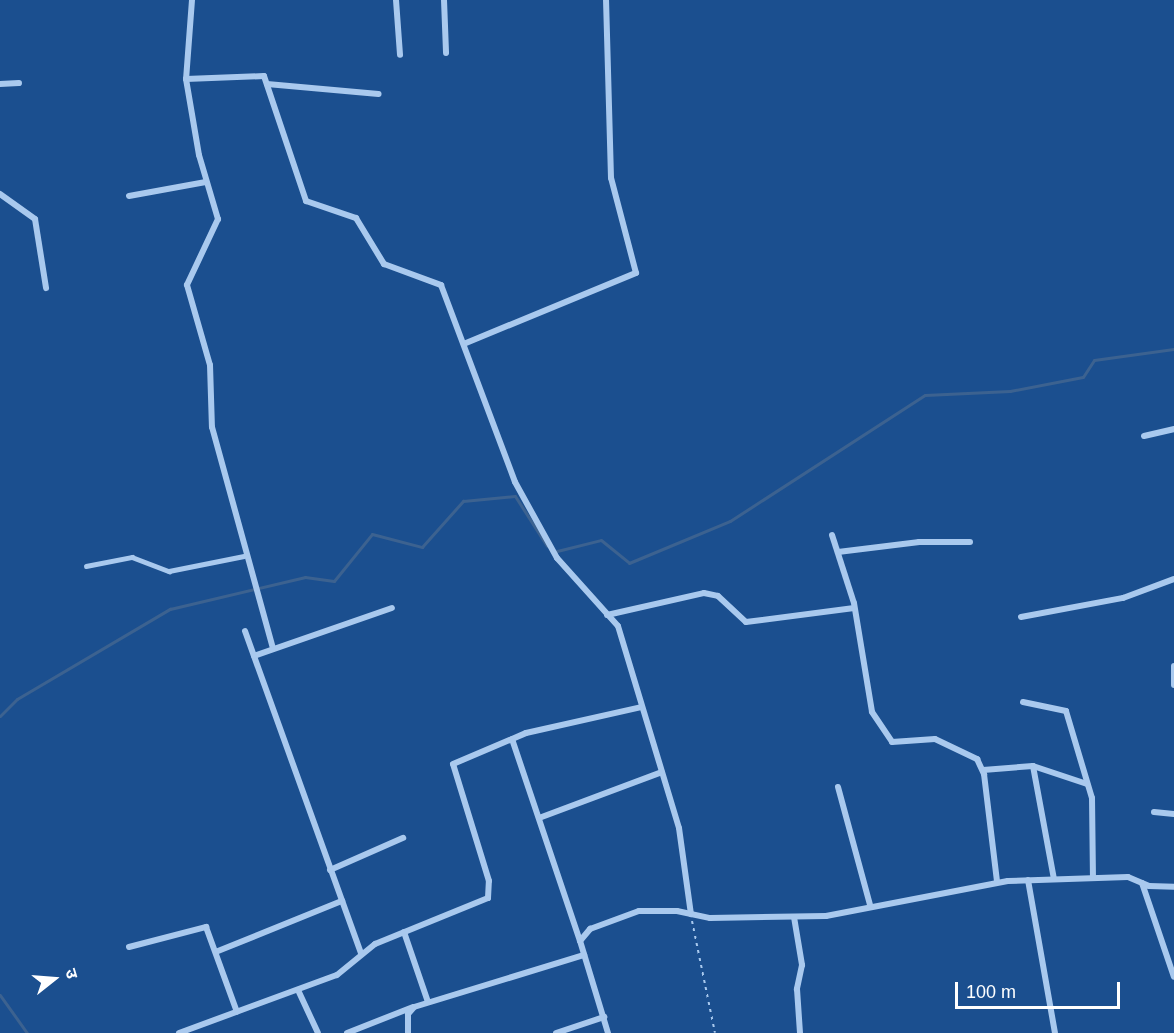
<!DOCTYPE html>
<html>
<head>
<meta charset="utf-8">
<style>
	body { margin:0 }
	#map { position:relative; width:1174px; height:1033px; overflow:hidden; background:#1b4f8f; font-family:Helvetica,"Noto Sans Devanagari",sans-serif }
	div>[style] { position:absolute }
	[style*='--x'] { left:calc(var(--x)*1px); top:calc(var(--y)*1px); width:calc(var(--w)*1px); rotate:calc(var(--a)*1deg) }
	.stream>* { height:3px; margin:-1.5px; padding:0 1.5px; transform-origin:1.5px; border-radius:1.5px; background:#3c6290 }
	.path>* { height:2px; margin-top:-1px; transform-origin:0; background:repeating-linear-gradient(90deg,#a9c9ee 0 3px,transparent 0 7.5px) }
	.lane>* { height:4.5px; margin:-2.25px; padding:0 2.25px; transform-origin:2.25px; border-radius:2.25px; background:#a9c9ee }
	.street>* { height:6px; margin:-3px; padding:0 3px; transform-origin:3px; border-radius:3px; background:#a9c9ee }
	span { translate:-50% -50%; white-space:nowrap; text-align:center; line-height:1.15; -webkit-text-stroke:6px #1b4f8f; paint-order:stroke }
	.north { position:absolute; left:24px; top:949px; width:60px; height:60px; -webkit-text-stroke:4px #1b4f8f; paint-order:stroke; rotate:73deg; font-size:16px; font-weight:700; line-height:24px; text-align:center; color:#fff }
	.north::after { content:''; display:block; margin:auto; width:21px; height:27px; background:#fff; clip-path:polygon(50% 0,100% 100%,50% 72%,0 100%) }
	.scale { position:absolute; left:955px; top:982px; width:165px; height:27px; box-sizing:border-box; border:3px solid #fff; border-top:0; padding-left:8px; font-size:18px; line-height:21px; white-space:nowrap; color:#fff; -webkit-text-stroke:4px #1b4f8f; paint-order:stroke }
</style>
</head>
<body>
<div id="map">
	<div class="stream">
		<div style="--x:553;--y:552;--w:49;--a:-14"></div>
		<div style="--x:601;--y:540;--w:36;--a:39"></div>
		<div style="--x:629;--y:563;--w:109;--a:-22.6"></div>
		<div style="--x:730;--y:521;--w:232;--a:-32.9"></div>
		<div style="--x:925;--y:395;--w:85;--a:-2.7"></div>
		<div style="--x:1010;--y:391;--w:74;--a:-10.9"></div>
		<div style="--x:1083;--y:377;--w:20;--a:-57"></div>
		<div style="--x:1094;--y:360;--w:81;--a:-7.8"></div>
		<div style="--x:0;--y:716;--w:24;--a:-45"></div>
		<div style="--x:17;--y:699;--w:178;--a:-30.5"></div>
		<div style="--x:170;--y:609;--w:139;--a:-13.3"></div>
		<div style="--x:305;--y:577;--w:29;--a:8"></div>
		<div style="--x:334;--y:581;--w:60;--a:-51"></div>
		<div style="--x:372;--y:534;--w:52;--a:14.6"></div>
		<div style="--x:422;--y:547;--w:62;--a:-48.3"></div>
		<div style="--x:463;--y:501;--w:52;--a:-5.5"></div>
		<div style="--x:515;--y:496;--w:59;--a:57.4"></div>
		<div style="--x:0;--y:995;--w:47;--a:54.6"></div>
	</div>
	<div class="path">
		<div style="--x:692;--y:921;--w:114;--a:78.4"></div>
	</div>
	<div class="lane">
		<div style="--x:86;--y:566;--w:47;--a:-11.1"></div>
		<div style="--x:132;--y:557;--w:40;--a:21"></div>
		<div style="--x:169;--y:571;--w:76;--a:-11.3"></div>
	</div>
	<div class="street">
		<div style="--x:192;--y:0;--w:79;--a:94.3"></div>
		<div style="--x:186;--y:79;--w:77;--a:80.3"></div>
		<div style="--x:199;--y:155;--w:67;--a:73.5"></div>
		<div style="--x:218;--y:219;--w:73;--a:115.2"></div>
		<div style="--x:187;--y:285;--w:83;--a:74"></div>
		<div style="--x:210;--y:365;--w:62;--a:88.2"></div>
		<div style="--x:212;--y:427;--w:230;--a:74.6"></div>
		<div style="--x:396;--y:0;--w:55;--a:85.8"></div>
		<div style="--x:444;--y:0;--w:53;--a:87.8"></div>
		<div style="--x:186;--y:79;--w:78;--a:-2.2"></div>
		<div style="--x:264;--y:76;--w:132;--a:71.4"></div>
		<div style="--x:306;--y:201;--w:53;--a:18.8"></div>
		<div style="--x:356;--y:218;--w:54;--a:58.7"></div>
		<div style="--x:384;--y:264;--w:61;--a:20.2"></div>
		<div style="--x:441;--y:285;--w:210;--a:69.4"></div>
		<div style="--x:515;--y:482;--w:87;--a:61.1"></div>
		<div style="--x:557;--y:558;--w:91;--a:48.1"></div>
		<div style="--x:618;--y:626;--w:211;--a:73.2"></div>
		<div style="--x:679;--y:828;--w:87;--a:82.1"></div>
		<div style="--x:0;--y:84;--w:19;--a:-3"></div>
		<div style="--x:267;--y:84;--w:112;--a:5.1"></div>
		<div style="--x:0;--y:194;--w:43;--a:35.5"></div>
		<div style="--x:35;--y:219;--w:70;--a:80.9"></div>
		<div style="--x:129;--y:196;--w:78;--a:-10.3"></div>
		<div style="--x:466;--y:343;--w:184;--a:-22.4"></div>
		<div style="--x:636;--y:273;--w:98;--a:-104.7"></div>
		<div style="--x:611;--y:178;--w:178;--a:-91.6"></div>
		<div style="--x:1144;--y:436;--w:31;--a:-13"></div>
		<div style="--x:832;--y:535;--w:71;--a:72.1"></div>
		<div style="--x:854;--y:603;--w:110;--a:80.6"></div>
		<div style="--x:872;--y:712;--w:36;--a:56"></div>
		<div style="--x:892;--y:742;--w:43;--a:-4"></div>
		<div style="--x:935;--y:739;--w:47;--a:25.5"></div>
		<div style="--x:977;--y:759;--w:17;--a:65"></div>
		<div style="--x:984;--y:774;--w:109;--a:83.1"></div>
		<div style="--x:838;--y:552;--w:82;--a:-7"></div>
		<div style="--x:919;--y:542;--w:51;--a:0"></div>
		<div style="--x:607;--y:615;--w:99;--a:-12.8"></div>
		<div style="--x:704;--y:593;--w:14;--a:12"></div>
		<div style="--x:718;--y:596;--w:38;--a:43"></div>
		<div style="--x:746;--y:622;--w:109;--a:-7.4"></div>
		<div style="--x:1021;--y:617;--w:104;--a:-10.6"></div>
		<div style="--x:1123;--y:598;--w:54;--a:-20.4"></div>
		<div style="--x:245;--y:631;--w:343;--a:70.2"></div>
		<div style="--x:254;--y:656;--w:146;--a:-19.2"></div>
		<div style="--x:1174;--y:666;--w:19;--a:90"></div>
		<div style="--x:1023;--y:702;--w:44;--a:11.8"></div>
		<div style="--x:1066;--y:711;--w:91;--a:73.4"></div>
		<div style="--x:1092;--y:798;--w:79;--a:89.3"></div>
		<div style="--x:512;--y:739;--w:213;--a:71.4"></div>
		<div style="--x:1033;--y:766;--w:115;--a:79.5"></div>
		<div style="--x:983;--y:770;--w:50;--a:-4.6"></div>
		<div style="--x:1033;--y:766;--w:57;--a:18.4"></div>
		<div style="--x:838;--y:787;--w:122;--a:74.8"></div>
		<div style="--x:1154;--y:812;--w:20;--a:6"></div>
		<div style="--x:539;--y:818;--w:131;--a:-20.5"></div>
		<div style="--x:330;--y:870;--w:80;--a:-23.7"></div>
		<div style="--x:1028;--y:880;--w:155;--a:80"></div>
		<div style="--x:1142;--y:883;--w:99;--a:71.2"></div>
		<div style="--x:794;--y:917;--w:49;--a:80.5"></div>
		<div style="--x:802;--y:965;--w:25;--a:102"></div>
		<div style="--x:797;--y:989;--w:44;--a:86.1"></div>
		<div style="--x:404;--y:932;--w:74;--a:71.1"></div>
		<div style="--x:129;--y:947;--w:80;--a:-14.6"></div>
		<div style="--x:206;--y:927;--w:90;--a:70"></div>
		<div style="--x:218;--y:951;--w:134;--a:-22"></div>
		<div style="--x:298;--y:990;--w:47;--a:65.1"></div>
		<div style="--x:179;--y:1033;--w:168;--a:-20.2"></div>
		<div style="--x:337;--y:975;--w:49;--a:-39.2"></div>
		<div style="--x:375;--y:944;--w:122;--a:-22.2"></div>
		<div style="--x:488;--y:898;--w:17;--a:-87"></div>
		<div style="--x:489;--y:881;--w:122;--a:-107.1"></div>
		<div style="--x:453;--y:764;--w:79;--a:-23"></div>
		<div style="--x:526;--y:733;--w:118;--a:-12.7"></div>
		<div style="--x:347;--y:1033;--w:71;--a:-21.5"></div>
		<div style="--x:408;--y:1033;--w:19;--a:-90"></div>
		<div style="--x:408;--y:1014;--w:9;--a:-49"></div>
		<div style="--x:414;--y:1007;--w:178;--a:-17"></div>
		<div style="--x:556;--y:1033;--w:51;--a:-18.4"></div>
		<div style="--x:608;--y:1033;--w:96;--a:-106.9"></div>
		<div style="--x:580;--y:941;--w:16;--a:-50"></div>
		<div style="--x:590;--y:929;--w:52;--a:-20.2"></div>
		<div style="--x:639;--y:911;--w:38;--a:0"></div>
		<div style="--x:677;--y:911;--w:34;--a:12"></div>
		<div style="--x:710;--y:918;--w:116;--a:-1"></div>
		<div style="--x:826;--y:916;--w:185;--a:-10.9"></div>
		<div style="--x:1008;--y:881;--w:120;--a:-1.9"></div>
		<div style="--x:1128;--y:877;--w:23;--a:23"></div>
		<div style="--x:1149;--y:886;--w:25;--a:2"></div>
	</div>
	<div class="north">उ</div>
	<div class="scale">100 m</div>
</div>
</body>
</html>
